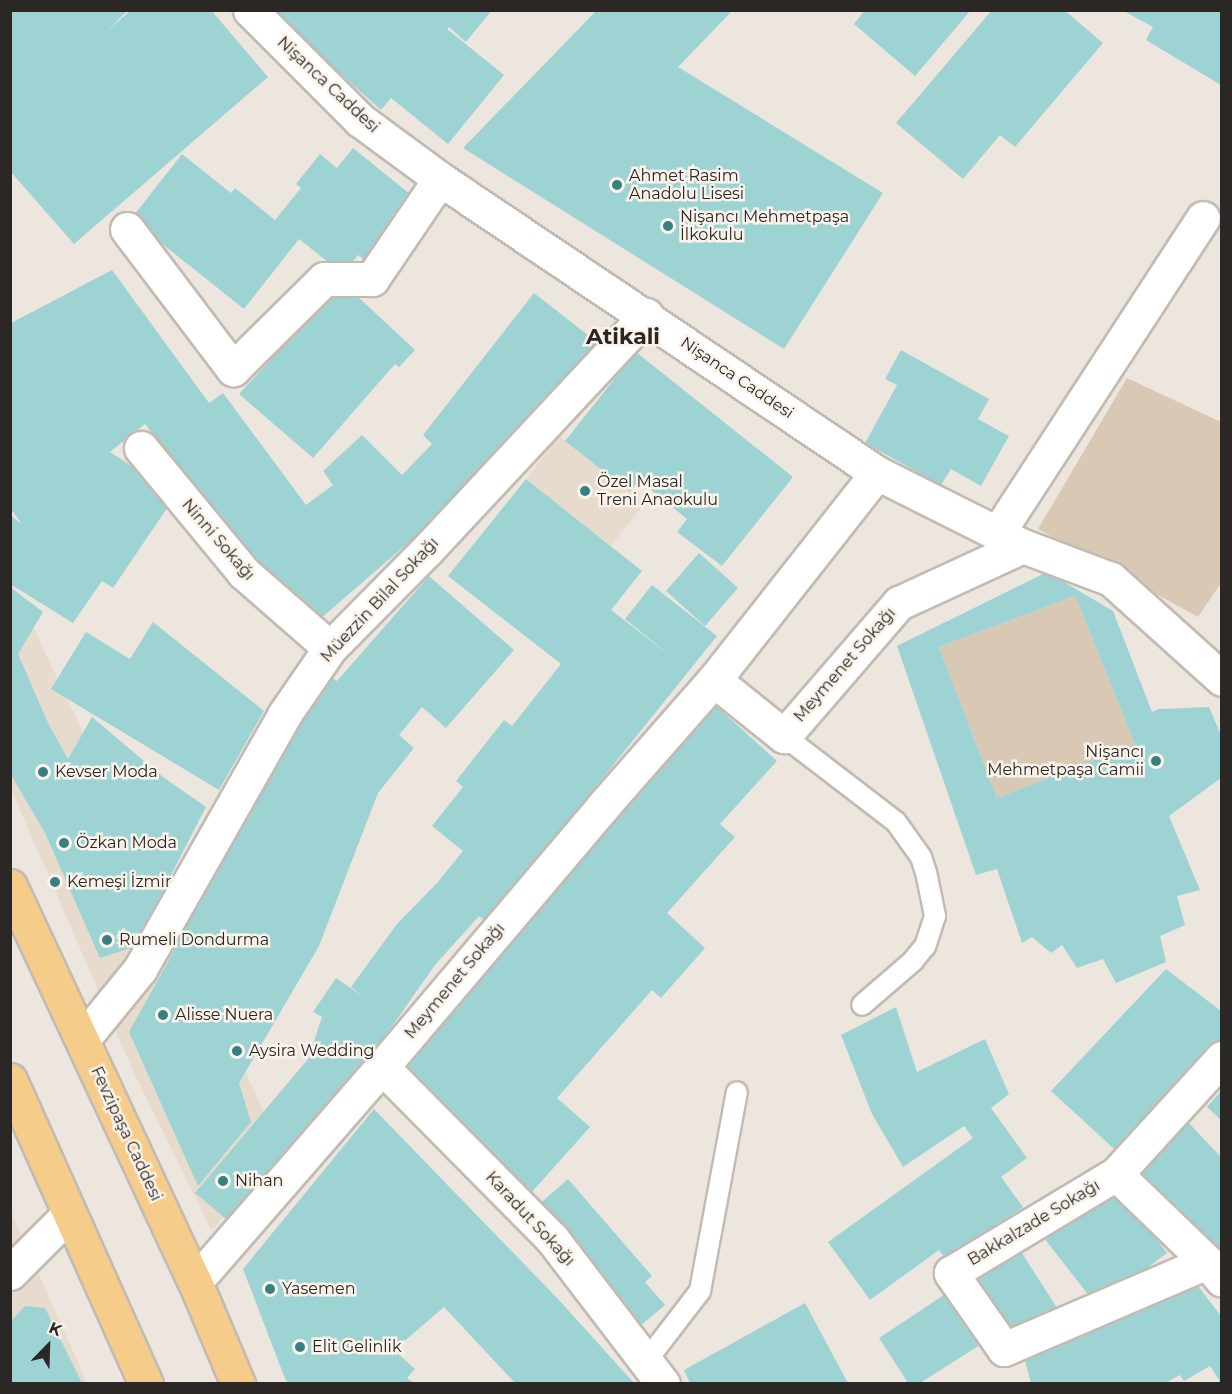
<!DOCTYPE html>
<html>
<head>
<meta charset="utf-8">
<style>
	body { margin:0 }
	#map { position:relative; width:1232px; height:1394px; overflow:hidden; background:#ede6de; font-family:Montserrat,sans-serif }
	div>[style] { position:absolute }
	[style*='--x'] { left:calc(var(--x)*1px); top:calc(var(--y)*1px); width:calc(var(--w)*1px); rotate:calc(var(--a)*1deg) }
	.built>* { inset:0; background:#e6dbcc }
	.green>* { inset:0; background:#d9c9b4 }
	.building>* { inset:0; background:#9ed3d4 }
	.roads { filter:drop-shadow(2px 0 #c2bbb3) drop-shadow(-2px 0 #c2bbb3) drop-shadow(0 2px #c2bbb3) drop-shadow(0 -2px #c2bbb3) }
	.lane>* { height:20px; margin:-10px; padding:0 10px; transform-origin:10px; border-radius:10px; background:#fff }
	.street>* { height:33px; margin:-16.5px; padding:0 16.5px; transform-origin:16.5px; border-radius:16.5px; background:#fff }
	.secondary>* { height:33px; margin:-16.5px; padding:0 16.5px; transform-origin:16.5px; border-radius:16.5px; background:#fff }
	.primary>* { height:33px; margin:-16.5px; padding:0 16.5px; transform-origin:16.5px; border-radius:16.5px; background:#f6cc8b }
	.dots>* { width:16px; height:16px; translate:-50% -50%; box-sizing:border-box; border:3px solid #faf3eb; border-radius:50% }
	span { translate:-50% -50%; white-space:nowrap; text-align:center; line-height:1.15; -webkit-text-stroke:5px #faf3eb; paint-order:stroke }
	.street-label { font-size:16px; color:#2a2724 }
	.poi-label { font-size:16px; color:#2a2724 }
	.left { translate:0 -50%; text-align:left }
	.right { translate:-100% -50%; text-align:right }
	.district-label { font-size:22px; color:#2a2724; font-weight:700 }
	.frame { position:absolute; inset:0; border:12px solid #2a2724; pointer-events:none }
	.north { position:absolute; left:18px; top:1316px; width:60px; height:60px; -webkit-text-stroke:4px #faf3eb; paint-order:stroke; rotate:23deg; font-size:16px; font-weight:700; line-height:24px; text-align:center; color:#2a2724 }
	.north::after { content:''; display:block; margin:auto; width:21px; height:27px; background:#2a2724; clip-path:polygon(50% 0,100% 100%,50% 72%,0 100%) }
</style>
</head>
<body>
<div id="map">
	<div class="built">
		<div style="clip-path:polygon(559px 436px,644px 504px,611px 546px,526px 479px)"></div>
		<div style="clip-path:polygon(10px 579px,280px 1145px,212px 1231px,134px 1073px,11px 789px)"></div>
		<div style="clip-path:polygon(11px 1212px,87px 1383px,11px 1383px)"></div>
	</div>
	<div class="green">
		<div style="clip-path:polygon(1127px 378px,1221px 422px,1221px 583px,1198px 617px,1038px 529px)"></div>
		<div style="clip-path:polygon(1075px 596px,1135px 744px,997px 798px,939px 647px)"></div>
	</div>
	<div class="building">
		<div style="clip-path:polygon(10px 10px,128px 10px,107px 31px,131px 10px,211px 10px,268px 77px,74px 244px,10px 171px)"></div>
		<div style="clip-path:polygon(269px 10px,492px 10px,466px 42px,449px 27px,447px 29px,504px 75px,448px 144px,391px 98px,381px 110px)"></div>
		<div style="clip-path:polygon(597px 10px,733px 10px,678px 67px,883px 193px,784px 349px,463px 148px)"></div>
		<div style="clip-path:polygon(865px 10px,971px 10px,915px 76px,854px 24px)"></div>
		<div style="clip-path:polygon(992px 10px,1064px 10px,1103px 43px,1015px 147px,1000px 135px,963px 179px,896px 123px)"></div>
		<div style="clip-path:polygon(1122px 10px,1221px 10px,1221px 85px,1146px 40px,1153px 27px)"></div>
		<div style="clip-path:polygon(353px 148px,410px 194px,392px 216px,405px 225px,372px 266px,358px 255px,343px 274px,299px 239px,244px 309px,131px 219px,182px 154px,231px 193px,235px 188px,275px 220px,301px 188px,296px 184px,320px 154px,337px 168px)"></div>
		<div style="clip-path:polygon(112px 270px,209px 403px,223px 393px,306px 505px,333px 485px,323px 471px,362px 435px,402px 475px,432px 444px,423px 435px,534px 293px,598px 343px,474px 486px,320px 619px,242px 553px,145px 424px,110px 452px,176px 495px,113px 588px,102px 581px,73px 623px,10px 584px,10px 515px,22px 524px,10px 508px,10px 329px,13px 322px)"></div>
		<div style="clip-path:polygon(342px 282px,415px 350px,399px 367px,395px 364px,313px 458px,239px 394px)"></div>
		<div style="clip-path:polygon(901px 350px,989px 399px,978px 419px,1009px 436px,981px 486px,951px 469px,941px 485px,865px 443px,897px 385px,885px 379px)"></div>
		<div style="clip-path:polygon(636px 352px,793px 477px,722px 566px,677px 532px,687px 519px,639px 480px,630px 492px,565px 441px)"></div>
		<div style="clip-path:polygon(526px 479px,642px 571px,611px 610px,672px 657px,625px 619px,652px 585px,717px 636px,487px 922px,479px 916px,435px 965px,374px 1052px,238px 1229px,195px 1193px,308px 1059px,322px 1017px,313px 1012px,336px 978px,364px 997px,351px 987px,397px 924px,437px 883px,463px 851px,432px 826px,463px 787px,456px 781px,504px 720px,512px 726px,561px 664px,448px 576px)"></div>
		<div style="clip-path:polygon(699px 553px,738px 588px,705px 626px,666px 591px)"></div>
		<div style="clip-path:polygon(evenodd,1047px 572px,1113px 611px,1152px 712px,1159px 709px,1209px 707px,1221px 735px,1221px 778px,1169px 816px,1200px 890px,1177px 896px,1185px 925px,1160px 936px,1166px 962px,1116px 983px,1103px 959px,1077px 968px,1062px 945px,1051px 953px,1032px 937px,1022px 943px,997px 869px,976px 875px,897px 646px,1047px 572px,1075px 596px,1135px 744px,997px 798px,939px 647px,1075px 596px)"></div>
		<div style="clip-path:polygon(429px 576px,514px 650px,446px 728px,422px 707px,399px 735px,414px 748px,378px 793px,319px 946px,239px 1083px,251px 1122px,198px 1186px,129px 1032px,168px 962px,211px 877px,328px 676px,337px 681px)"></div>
		<div style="clip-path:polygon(10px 587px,43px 612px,18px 654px,49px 725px,68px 759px,92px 717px,163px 777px,206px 807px,134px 947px,100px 958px,45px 833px,10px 773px)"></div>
		<div style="clip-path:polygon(153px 622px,264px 711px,219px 790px,51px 689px,86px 632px,130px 659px)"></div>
		<div style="clip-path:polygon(714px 704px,777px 761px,720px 824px,735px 837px,667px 913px,705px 948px,661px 998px,652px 990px,557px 1098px,590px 1127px,531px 1193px,428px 1102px,397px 1067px,448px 1002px)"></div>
		<div style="clip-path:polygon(1166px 969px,1221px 1011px,1221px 1047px,1123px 1157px,1051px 1091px)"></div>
		<div style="clip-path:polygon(896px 1007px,917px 1072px,985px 1039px,1009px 1094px,991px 1108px,1027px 1158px,1001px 1177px,1023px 1207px,947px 1261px,939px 1250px,870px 1300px,828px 1242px,973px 1138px,964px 1126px,903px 1167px,872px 1114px,841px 1035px)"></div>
		<div style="clip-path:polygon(1221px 1091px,1221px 1120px,1207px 1107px)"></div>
		<div style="clip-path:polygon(374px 1109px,558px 1299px,634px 1383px,515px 1383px,444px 1307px,394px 1350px,415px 1369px,407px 1378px,414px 1383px,294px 1383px,286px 1381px,243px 1269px)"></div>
		<div style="clip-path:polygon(1184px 1118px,1221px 1157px,1221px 1265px,1129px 1170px)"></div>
		<div style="clip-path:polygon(568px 1179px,652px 1276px,645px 1282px,665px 1305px,640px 1326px,536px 1207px)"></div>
		<div style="clip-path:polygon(1114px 1184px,1167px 1253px,1097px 1306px,1044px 1238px)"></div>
		<div style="clip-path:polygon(1018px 1247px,1061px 1314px,996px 1334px,963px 1282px)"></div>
		<div style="clip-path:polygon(1188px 1273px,1221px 1316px,1221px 1383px,1210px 1366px,1184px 1381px,1180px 1375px,1165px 1383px,1031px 1383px,1022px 1350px,1058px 1340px,1060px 1345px,1113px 1323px)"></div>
		<div style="clip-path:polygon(947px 1293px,980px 1345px,920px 1383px,908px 1383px,879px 1338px)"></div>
		<div style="clip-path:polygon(805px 1303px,848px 1383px,690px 1383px,684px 1370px)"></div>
		<div style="clip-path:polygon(25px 1306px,45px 1308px,82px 1383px,10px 1383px,10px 1322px)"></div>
	</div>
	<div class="roads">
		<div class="lane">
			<div style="--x:784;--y:736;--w:141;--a:37.5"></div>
			<div style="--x:896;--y:822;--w:43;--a:54.5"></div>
			<div style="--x:921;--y:857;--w:16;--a:72"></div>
			<div style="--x:926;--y:872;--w:45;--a:78.4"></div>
			<div style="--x:935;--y:916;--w:32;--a:108"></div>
			<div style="--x:925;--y:946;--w:19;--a:129"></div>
			<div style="--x:913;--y:961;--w:67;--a:139.2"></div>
			<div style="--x:647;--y:1360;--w:87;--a:-52.5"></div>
			<div style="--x:700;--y:1291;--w:202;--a:-79.5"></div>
		</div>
		<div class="street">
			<div style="--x:127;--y:229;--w:176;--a:52.9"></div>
			<div style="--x:233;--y:369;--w:128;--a:-44.7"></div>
			<div style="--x:324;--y:279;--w:48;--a:0"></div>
			<div style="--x:372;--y:279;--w:121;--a:-55.8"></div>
			<div style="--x:141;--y:448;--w:162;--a:50.5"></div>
			<div style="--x:244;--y:573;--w:114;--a:41.1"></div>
			<div style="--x:997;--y:534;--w:377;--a:-56.9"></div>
			<div style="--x:714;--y:680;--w:90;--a:38.7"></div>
			<div style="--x:784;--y:736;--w:176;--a:-49.2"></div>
			<div style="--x:899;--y:603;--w:136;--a:-24.7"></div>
			<div style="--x:83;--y:1039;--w:90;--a:-50.8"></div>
			<div style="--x:140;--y:969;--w:292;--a:-60.4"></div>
			<div style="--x:284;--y:715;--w:81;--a:-55.5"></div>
			<div style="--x:330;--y:648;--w:139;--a:-45.3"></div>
			<div style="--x:428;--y:549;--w:320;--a:-47"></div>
			<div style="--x:382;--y:1067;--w:243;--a:45.3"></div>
			<div style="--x:553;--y:1240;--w:181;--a:52.6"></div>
			<div style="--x:1116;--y:1174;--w:127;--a:44"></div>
			<div style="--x:1207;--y:1262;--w:23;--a:50"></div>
			<div style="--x:1207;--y:1262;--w:221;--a:156.8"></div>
			<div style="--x:1004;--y:1349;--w:93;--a:-124.9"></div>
			<div style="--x:951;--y:1273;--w:192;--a:-31"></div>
			<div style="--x:1116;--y:1174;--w:157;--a:-47.6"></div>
			<div style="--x:10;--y:1273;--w:83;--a:-45"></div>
		</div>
		<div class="secondary">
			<div style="--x:250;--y:10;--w:156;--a:45"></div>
			<div style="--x:360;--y:120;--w:99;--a:36.4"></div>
			<div style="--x:440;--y:179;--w:527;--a:33.93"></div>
			<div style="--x:877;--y:473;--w:163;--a:26.6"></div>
			<div style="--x:1023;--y:546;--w:94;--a:20.6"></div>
			<div style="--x:1111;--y:579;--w:149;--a:42"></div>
			<div style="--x:195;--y:1282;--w:285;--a:-49"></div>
			<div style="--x:382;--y:1067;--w:343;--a:-49.7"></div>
			<div style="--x:604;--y:805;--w:167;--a:-48.7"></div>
			<div style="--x:714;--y:680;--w:263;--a:-51.8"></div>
		</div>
		<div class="primary">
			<div style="--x:10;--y:886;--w:437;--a:65"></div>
			<div style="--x:195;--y:1282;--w:111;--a:67.1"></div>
			<div style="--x:10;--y:1080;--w:333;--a:65.9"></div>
		</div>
	</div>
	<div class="dots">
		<div style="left:617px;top:185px;background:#378081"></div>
		<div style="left:668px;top:226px;background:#378081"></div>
		<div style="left:585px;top:491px;background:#378081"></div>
		<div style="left:1156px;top:761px;background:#378081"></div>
		<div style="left:43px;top:772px;background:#378081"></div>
		<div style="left:64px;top:843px;background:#378081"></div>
		<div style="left:55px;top:882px;background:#378081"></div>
		<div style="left:107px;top:940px;background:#378081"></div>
		<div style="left:163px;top:1015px;background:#378081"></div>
		<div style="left:237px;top:1051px;background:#378081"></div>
		<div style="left:223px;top:1181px;background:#378081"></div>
		<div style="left:270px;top:1289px;background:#378081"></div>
		<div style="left:300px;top:1347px;background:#378081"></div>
	</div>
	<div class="street-label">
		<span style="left:328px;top:85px;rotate:43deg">Nişanca Caddesi</span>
		<span style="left:737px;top:378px;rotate:34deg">Nişanca Caddesi</span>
		<span style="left:218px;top:540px;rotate:49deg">Ninni Sokağı</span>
		<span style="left:380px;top:600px;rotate:-47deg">Müezzin Bilal Sokağı</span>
		<span style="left:845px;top:665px;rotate:-49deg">Meymenet Sokağı</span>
		<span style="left:455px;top:981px;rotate:-50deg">Meymenet Sokağı</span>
		<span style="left:126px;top:1134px;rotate:65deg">Fevzipaşa Caddesi</span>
		<span style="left:530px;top:1219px;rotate:47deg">Karadut Sokağı</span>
		<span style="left:1034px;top:1223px;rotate:-31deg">Bakkalzade Sokağı</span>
	</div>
	<div class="poi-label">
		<span class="left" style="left:629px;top:185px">Ahmet Rasim<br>Anadolu Lisesi</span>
		<span class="left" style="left:680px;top:226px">Nişancı Mehmetpaşa<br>İlkokulu</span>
		<span class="left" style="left:597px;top:491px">Özel Masal<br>Treni Anaokulu</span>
		<span class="right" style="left:1144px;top:761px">Nişancı<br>Mehmetpaşa Camii</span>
		<span class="left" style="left:55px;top:772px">Kevser Moda</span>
		<span class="left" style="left:76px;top:843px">Özkan Moda</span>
		<span class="left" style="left:67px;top:882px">Kemeşi İzmir</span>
		<span class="left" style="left:119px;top:940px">Rumeli Dondurma</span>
		<span class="left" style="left:175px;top:1015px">Alisse Nuera</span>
		<span class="left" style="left:249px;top:1051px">Aysira Wedding</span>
		<span class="left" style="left:235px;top:1181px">Nihan</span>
		<span class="left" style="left:282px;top:1289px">Yasemen</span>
		<span class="left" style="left:312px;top:1347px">Elit Gelinlik</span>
	</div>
	<div class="district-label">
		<span style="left:623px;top:337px">Atikali</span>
	</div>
	<div class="frame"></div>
	<div class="north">K</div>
</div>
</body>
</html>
